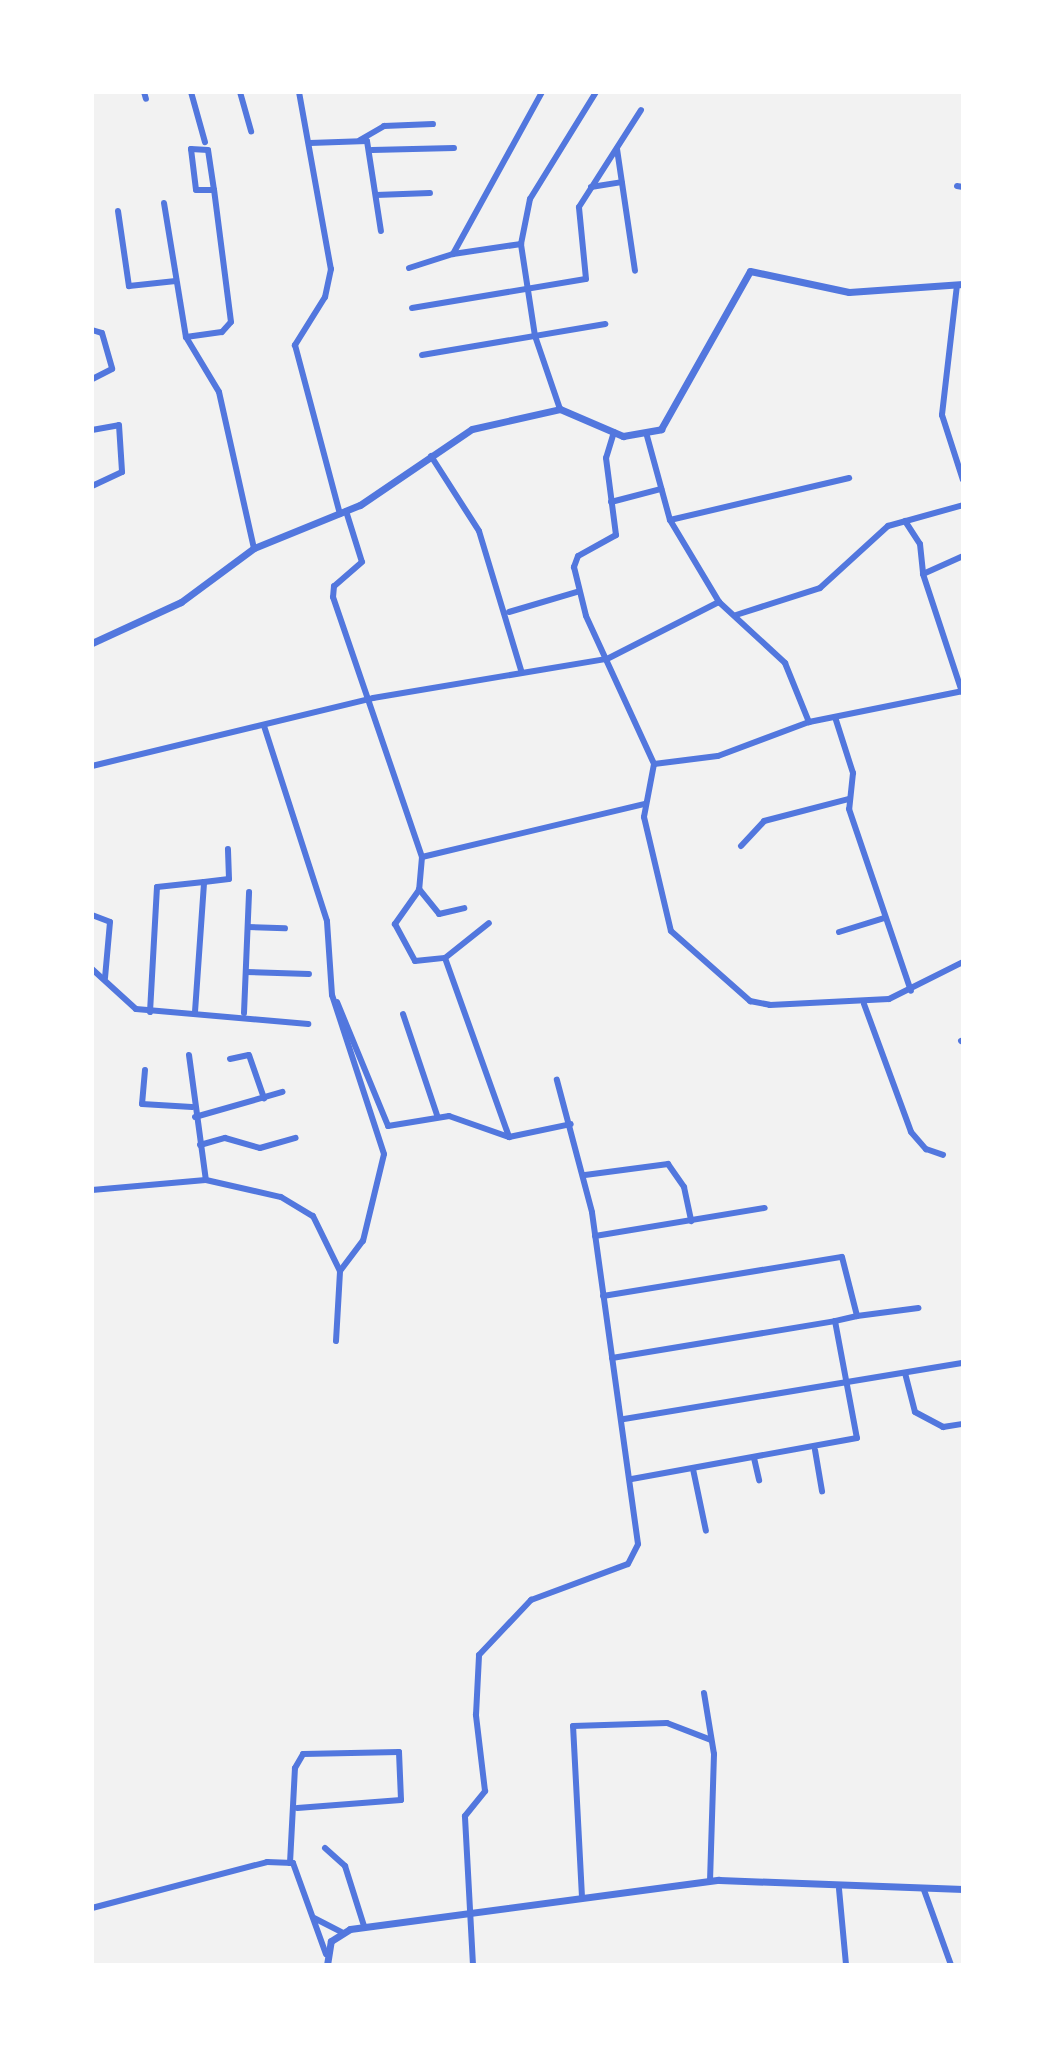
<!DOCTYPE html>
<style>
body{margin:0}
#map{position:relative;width:1055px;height:2057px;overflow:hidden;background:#f2f2f2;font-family:"Golos Text",sans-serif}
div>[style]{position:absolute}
.minor>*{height:6px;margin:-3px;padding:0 3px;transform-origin:3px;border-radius:3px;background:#5277de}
.tertiary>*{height:7px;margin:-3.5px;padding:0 3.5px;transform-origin:3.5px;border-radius:3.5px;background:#5277de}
span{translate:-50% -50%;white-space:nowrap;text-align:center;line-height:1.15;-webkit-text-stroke:7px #fff;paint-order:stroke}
.frame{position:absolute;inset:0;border:94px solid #fff;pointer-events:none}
</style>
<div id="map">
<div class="minor">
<i style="left:144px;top:92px;width:7px;rotate:74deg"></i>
<i style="left:191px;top:92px;width:52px;rotate:74.4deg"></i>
<i style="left:240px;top:92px;width:41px;rotate:74.2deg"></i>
<i style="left:299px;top:92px;width:180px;rotate:79.8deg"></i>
<i style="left:331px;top:269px;width:29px;rotate:102deg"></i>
<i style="left:325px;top:297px;width:57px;rotate:122deg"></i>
<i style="left:295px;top:345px;width:175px;rotate:75.1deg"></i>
<i style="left:360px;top:140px;width:28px;rotate:-30deg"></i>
<i style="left:384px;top:126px;width:49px;rotate:-2.3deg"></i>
<i style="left:310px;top:143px;width:57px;rotate:-2deg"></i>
<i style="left:367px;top:141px;width:91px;rotate:81.2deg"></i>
<i style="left:617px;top:149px;width:123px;rotate:81.6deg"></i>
<i style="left:372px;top:150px;width:82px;rotate:-1.4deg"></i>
<i style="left:957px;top:186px;width:6px;rotate:9deg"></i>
<i style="left:591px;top:187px;width:31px;rotate:-9deg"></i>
<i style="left:376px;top:195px;width:54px;rotate:-2.1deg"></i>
<i style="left:164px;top:203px;width:136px;rotate:80.7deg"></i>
<i style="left:186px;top:337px;width:64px;rotate:59deg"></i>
<i style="left:219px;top:392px;width:160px;rotate:77.4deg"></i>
<i style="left:118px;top:211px;width:76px;rotate:81.7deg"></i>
<i style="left:129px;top:286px;width:47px;rotate:-6.1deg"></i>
<i style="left:453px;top:254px;width:69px;rotate:-8.4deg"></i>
<i style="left:409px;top:268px;width:46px;rotate:-17.7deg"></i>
<i style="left:453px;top:254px;width:185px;rotate:-61.2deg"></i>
<i style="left:957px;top:285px;width:131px;rotate:96.6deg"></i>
<i style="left:942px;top:415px;width:68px;rotate:72.1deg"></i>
<i style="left:412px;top:308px;width:176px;rotate:-9.5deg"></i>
<i style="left:586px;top:279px;width:72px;rotate:-95.6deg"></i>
<i style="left:579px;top:207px;width:115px;rotate:-57.4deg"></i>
<i style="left:92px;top:330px;width:10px;rotate:17deg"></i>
<i style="left:102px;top:333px;width:37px;rotate:74deg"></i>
<i style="left:112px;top:369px;width:22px;rotate:153deg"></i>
<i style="left:186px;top:337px;width:36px;rotate:-8deg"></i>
<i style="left:222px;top:332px;width:13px;rotate:-48deg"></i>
<i style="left:231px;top:322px;width:133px;rotate:-97.3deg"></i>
<i style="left:214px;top:190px;width:40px;rotate:-98.5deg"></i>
<i style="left:208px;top:150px;width:17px;rotate:-177deg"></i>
<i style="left:191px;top:149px;width:41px;rotate:83deg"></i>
<i style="left:196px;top:190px;width:18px"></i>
<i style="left:422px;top:355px;width:186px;rotate:-9.6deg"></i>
<i style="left:560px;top:409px;width:77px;rotate:-108.9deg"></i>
<i style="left:535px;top:336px;width:93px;rotate:-98.7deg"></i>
<i style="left:521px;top:244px;width:46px;rotate:-78.7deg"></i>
<i style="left:530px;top:199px;width:126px;rotate:-58.3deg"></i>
<i style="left:92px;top:430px;width:27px;rotate:-10deg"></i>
<i style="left:119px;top:425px;width:47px;rotate:86.3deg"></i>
<i style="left:122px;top:472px;width:33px;rotate:155deg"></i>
<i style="left:614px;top:432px;width:27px;rotate:107deg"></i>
<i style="left:606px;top:458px;width:78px;rotate:82.6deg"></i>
<i style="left:616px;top:535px;width:43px;rotate:151.1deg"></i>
<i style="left:578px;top:556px;width:12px;rotate:110deg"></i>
<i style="left:574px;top:567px;width:50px;rotate:76.2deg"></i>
<i style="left:586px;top:616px;width:163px;rotate:65.3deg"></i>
<i style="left:654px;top:764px;width:54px;rotate:100.7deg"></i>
<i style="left:644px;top:817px;width:117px;rotate:76.7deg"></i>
<i style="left:671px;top:931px;width:106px;rotate:41.5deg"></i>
<i style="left:750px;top:1001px;width:20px;rotate:11deg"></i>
<i style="left:770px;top:1005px;width:119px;rotate:-2.9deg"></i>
<i style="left:889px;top:999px;width:83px;rotate:-26.6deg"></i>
<i style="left:647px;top:436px;width:87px;rotate:74.7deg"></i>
<i style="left:670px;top:520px;width:96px;rotate:59.1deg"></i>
<i style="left:719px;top:602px;width:90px;rotate:42.7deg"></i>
<i style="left:785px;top:663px;width:64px;rotate:67.9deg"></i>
<i style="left:431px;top:456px;width:89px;rotate:57.4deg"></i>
<i style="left:479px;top:531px;width:148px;rotate:73.2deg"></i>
<i style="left:611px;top:502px;width:52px;rotate:-14.6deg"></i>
<i style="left:346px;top:511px;width:53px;rotate:72.6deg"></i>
<i style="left:362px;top:562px;width:37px;rotate:139deg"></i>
<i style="left:334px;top:586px;width:11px;rotate:95deg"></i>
<i style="left:333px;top:597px;width:275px;rotate:71.1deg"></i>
<i style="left:422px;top:857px;width:33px;rotate:95deg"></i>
<i style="left:419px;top:890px;width:42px;rotate:125.2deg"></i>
<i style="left:395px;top:924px;width:42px;rotate:61.6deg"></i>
<i style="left:415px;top:961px;width:30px;rotate:-6deg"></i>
<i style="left:445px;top:958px;width:190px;rotate:70.3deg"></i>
<i style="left:670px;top:520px;width:184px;rotate:-13.2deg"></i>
<i style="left:905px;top:521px;width:27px;rotate:57deg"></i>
<i style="left:920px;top:544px;width:30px;rotate:84deg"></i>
<i style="left:923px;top:574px;width:124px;rotate:71.7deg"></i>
<i style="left:923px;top:574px;width:44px;rotate:-24.2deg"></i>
<i style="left:509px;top:612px;width:71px;rotate:-16.4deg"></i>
<i style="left:736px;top:615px;width:88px;rotate:-17.8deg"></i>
<i style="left:820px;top:588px;width:92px;rotate:-42.4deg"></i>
<i style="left:888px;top:526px;width:78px;rotate:-15.6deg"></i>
<i style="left:835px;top:717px;width:59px;rotate:72.2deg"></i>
<i style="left:853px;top:773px;width:36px;rotate:96deg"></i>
<i style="left:849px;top:809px;width:192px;rotate:71.2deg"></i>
<i style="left:654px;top:764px;width:64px;rotate:-7.1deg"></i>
<i style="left:718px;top:756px;width:97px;rotate:-20.5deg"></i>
<i style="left:809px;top:722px;width:157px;rotate:-11.4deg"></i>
<i style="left:92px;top:766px;width:289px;rotate:-13.6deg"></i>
<i style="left:373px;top:698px;width:237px;rotate:-9.5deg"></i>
<i style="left:607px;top:659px;width:126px;rotate:-27deg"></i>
<i style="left:741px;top:846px;width:34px;rotate:-47deg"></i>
<i style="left:764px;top:821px;width:88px;rotate:-14.5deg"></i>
<i style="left:422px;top:857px;width:228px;rotate:-13.4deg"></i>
<i style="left:419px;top:889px;width:32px;rotate:51deg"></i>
<i style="left:439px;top:914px;width:26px;rotate:-13deg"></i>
<i style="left:92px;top:915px;width:19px;rotate:21deg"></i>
<i style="left:110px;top:922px;width:56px;rotate:95.1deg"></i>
<i style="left:248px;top:927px;width:37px;rotate:2deg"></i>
<i style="left:839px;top:932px;width:47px;rotate:-17.3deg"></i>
<i style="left:445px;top:958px;width:56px;rotate:-38.5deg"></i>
<i style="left:92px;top:969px;width:59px;rotate:42.3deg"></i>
<i style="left:136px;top:1009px;width:173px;rotate:5deg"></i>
<i style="left:246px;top:972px;width:63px;rotate:1.8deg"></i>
<i style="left:337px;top:1002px;width:134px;rotate:67.6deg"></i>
<i style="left:388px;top:1126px;width:62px;rotate:-9.3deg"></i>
<i style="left:449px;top:1116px;width:64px;rotate:19.3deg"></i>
<i style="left:509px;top:1137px;width:63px;rotate:-11.8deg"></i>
<i style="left:864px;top:1004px;width:136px;rotate:69.8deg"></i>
<i style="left:911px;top:1132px;width:23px;rotate:49deg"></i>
<i style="left:926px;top:1149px;width:18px;rotate:19deg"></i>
<i style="left:150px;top:1012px;width:125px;rotate:-86.8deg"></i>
<i style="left:157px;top:887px;width:47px;rotate:-6.1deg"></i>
<i style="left:195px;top:1012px;width:130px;rotate:-86deg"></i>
<i style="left:204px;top:882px;width:25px;rotate:-7deg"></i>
<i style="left:229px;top:879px;width:30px;rotate:-92deg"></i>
<i style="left:244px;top:1013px;width:121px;rotate:-87.6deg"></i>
<i style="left:403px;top:1014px;width:107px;rotate:71.4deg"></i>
<i style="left:961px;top:1041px;width:2px;rotate:-27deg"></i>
<i style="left:189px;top:1055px;width:126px;rotate:82.3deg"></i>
<i style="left:230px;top:1059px;width:19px;rotate:-12deg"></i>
<i style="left:249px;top:1055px;width:46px;rotate:70.8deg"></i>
<i style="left:145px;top:1070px;width:34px;rotate:95deg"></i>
<i style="left:142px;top:1104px;width:50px;rotate:3.4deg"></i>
<i style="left:195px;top:1117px;width:91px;rotate:-16deg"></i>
<i style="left:200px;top:1145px;width:26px;rotate:-16deg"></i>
<i style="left:225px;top:1138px;width:36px;rotate:16deg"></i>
<i style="left:260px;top:1148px;width:37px;rotate:-16deg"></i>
<i style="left:585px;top:1175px;width:84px;rotate:-7.5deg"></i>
<i style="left:668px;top:1164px;width:28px;rotate:55deg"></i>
<i style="left:684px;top:1187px;width:35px;rotate:78deg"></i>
<i style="left:92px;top:1190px;width:114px;rotate:-5deg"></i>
<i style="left:206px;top:1180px;width:77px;rotate:12.8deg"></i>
<i style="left:281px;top:1197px;width:37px;rotate:31deg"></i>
<i style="left:313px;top:1216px;width:61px;rotate:63.9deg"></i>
<i style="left:340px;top:1271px;width:38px;rotate:-53deg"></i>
<i style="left:363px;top:1241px;width:89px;rotate:-76.4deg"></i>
<i style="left:384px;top:1154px;width:167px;rotate:-108.1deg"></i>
<i style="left:332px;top:995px;width:74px;rotate:-93.9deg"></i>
<i style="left:327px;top:921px;width:205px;rotate:-107.9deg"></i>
<i style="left:595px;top:1236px;width:172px;rotate:-9.4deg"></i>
<i style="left:603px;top:1296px;width:242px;rotate:-9.3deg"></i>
<i style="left:842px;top:1257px;width:61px;rotate:75.7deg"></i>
<i style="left:857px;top:1316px;width:23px;rotate:167deg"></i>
<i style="left:857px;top:1316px;width:62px;rotate:-7.5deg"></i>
<i style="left:336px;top:1341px;width:70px;rotate:-86.7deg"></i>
<i style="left:612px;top:1358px;width:226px;rotate:-9.4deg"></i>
<i style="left:835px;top:1321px;width:119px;rotate:79.4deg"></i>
<i style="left:857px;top:1438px;width:229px;rotate:169.7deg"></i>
<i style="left:905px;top:1373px;width:40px;rotate:75.6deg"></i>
<i style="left:915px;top:1412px;width:32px;rotate:28deg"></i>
<i style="left:943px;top:1427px;width:20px;rotate:-9deg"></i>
<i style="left:624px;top:1419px;width:344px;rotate:-9.4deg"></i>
<i style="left:815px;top:1450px;width:42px;rotate:80.3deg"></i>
<i style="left:754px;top:1458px;width:23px;rotate:77deg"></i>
<i style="left:693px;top:1469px;width:63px;rotate:78.2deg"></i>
<i style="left:704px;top:1693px;width:62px;rotate:80.7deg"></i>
<i style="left:714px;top:1754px;width:127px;rotate:91.8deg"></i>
<i style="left:325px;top:1848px;width:27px;rotate:42deg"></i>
<i style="left:345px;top:1866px;width:63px;rotate:72.4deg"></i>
<i style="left:290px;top:1863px;width:95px;rotate:-87deg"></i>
<i style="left:295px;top:1768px;width:16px;rotate:-60deg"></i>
<i style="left:303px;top:1754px;width:96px;rotate:-1.2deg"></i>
<i style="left:399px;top:1752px;width:48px;rotate:87.6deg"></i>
<i style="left:401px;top:1800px;width:104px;rotate:175.6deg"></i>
<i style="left:839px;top:1889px;width:76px;rotate:84.7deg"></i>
<i style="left:924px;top:1890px;width:80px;rotate:70.2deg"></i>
<i style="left:582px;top:1897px;width:171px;rotate:-93deg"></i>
<i style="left:573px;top:1726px;width:94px;rotate:-1.8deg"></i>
<i style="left:667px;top:1723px;width:47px;rotate:21.1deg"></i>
<i style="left:92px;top:1908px;width:181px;rotate:-14.7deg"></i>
<i style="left:267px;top:1862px;width:26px;rotate:2deg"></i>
<i style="left:293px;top:1863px;width:97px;rotate:70.1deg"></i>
<i style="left:314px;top:1918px;width:31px;rotate:27deg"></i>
<i style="left:473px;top:1965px;width:149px;rotate:-93.1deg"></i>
<i style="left:465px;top:1816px;width:32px;rotate:-51deg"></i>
<i style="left:485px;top:1791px;width:77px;rotate:-96.8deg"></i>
<i style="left:476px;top:1715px;width:60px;rotate:-87.1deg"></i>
<i style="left:479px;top:1655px;width:76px;rotate:-46.6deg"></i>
<i style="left:531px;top:1600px;width:103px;rotate:-20.4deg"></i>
<i style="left:628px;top:1564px;width:22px;rotate:-63deg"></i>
<i style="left:638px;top:1544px;width:335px;rotate:-97.9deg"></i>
<i style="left:592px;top:1212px;width:137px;rotate:-104.9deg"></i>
</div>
<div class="tertiary">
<i style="left:92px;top:643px;width:98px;rotate:-24.7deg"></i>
<i style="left:181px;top:602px;width:91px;rotate:-36.5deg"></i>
<i style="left:254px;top:548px;width:114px;rotate:-22.1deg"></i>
<i style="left:360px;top:505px;width:135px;rotate:-34.2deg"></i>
<i style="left:472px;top:429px;width:90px;rotate:-12.8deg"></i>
<i style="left:560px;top:409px;width:69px;rotate:23.2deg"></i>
<i style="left:623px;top:436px;width:39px;rotate:-10deg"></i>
<i style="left:661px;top:429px;width:181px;rotate:-60.6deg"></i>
<i style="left:750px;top:271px;width:101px;rotate:12deg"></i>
<i style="left:849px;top:292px;width:114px;rotate:-4deg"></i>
<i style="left:327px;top:1965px;width:24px;rotate:-81deg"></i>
<i style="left:331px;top:1941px;width:22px;rotate:-32deg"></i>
<i style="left:350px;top:1929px;width:372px;rotate:-7.6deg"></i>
<i style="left:719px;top:1880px;width:244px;rotate:2.1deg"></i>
</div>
<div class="frame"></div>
</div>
